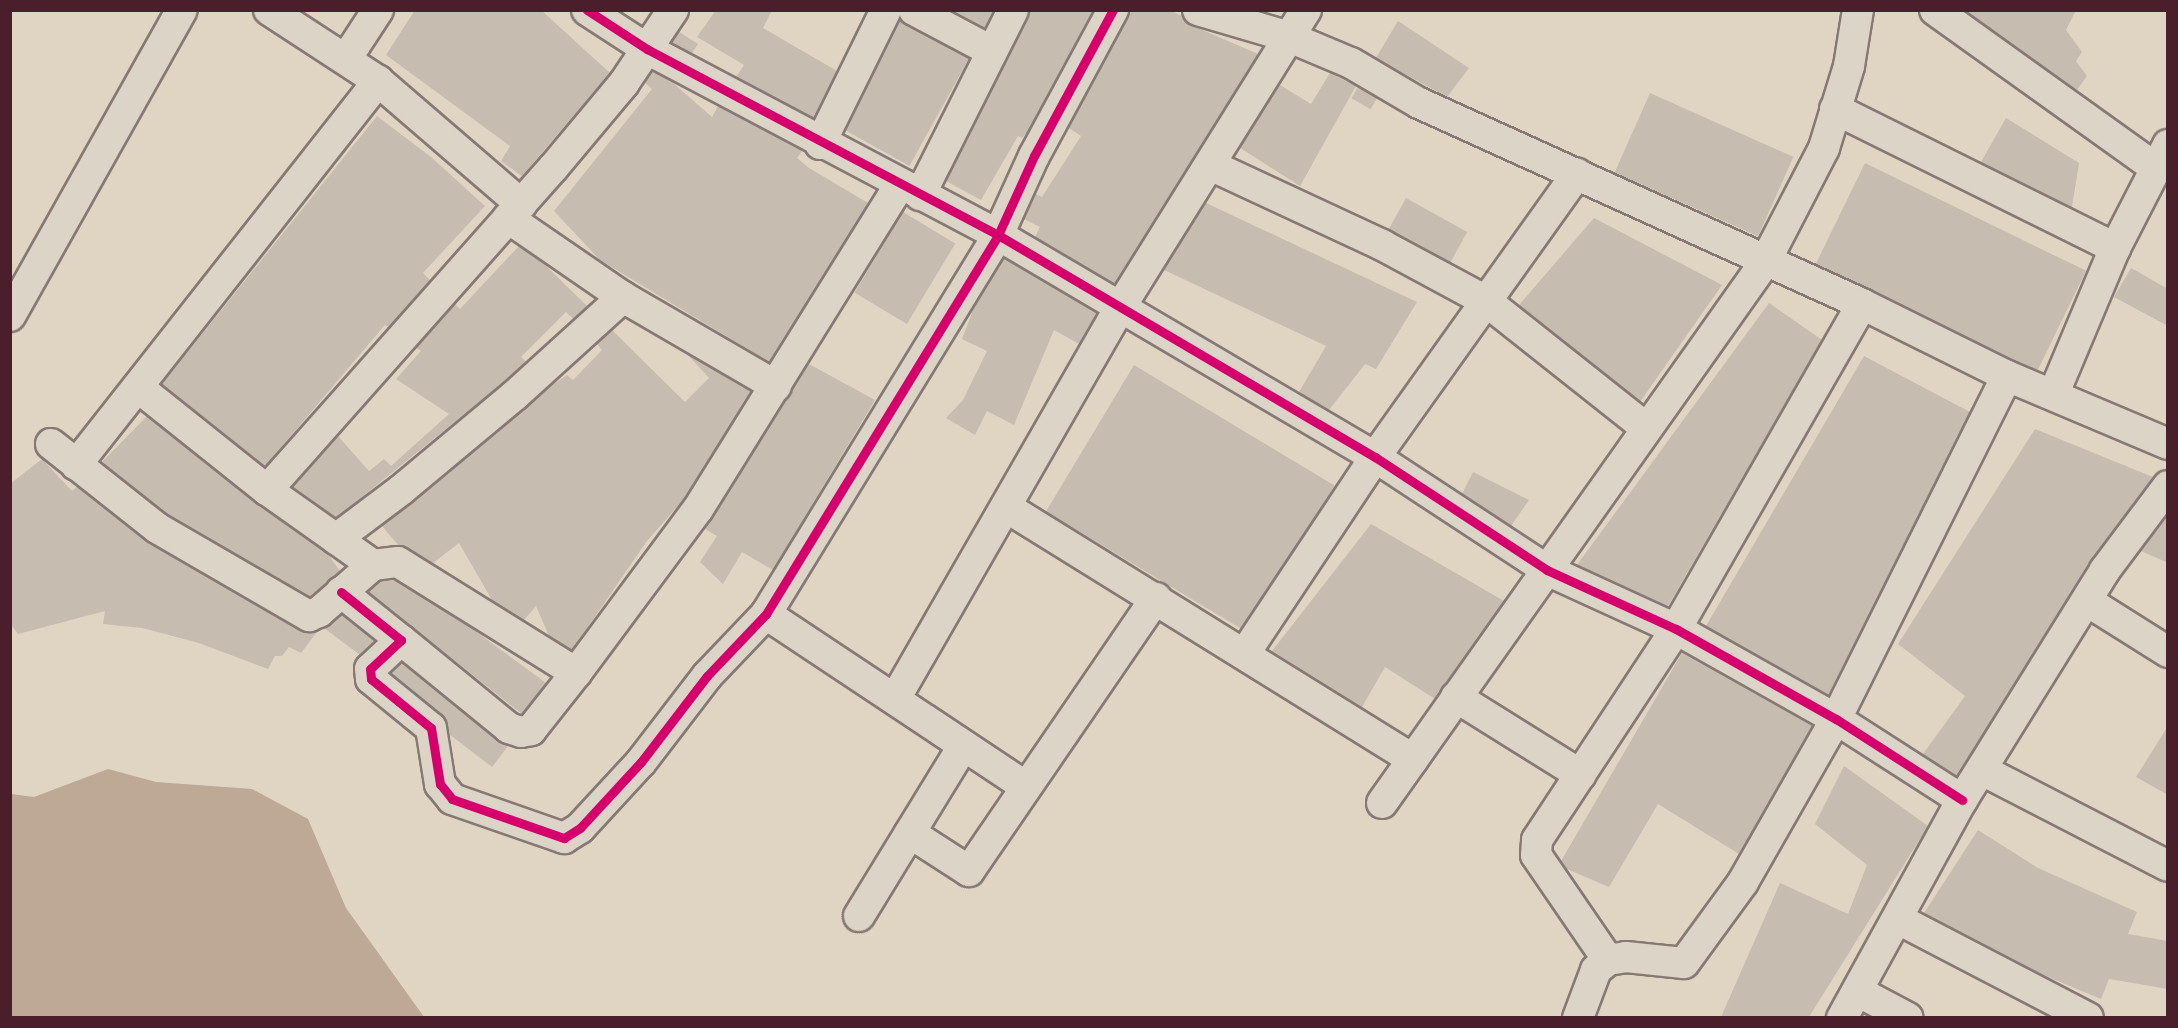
<!DOCTYPE html>
<style>
body{margin:0}
#map{position:relative;width:2178px;height:1028px;overflow:hidden;background:#e0d5c3;font-family:Itim,sans-serif}
div>[style]{position:absolute}
.water>*{inset:0;background:#bea896}
.building>*{inset:0;background:#c6bcb0;transform-origin:0 0}
.roads{filter:drop-shadow(2px 0 #867973) drop-shadow(-2px 0 #867973) drop-shadow(0 2px #867973) drop-shadow(0 -2px #867973)}
.street>*{height:30px;margin:-15px;padding:0 15px;transform-origin:15px;border-radius:15px;background:#dcd4c7}
.cycleway>*{height:9px;margin:-4.5px;padding:0 4.5px;transform-origin:4.5px;border-radius:4.5px;background:#d6006c}
span{translate:-50% -50%;white-space:nowrap;text-align:center;line-height:1.15;-webkit-text-stroke:6px #edd8b6;paint-order:stroke}
.frame{position:absolute;inset:0;border:12px solid #4a1f2b;pointer-events:none}
</style>
<div id="map">
<div class="water">
<i style="clip-path:polygon(108px 769px,156px 782px,252px 789px,308px 819px,346px 908px,424px 1017px,11px 1017px,11px 794px,34px 797px)"></i>
</div>
<div class="building">
<i style="clip-path:polygon(415px 10px,541px 10px,610px 73px,522px 176px,501px 161px,510px 146px,386px 55px)"></i>
<i style="clip-path:polygon(716px 10px,772px 10px,763px 28px,837px 71px,814px 118px,736px 77px,744px 65px,697px 37px)"></i>
<i style="clip-path:polygon(952px 10px,993px 10px,985px 28px)"></i>
<i style="clip-path:polygon(1030px 10px,1093px 10px,1028px 131px,1022px 138px,1018px 136px,981px 200px,946px 181px)"></i>
<i style="clip-path:polygon(1130px 10px,1169px 10px,1182px 16px,1193px 26px,1258px 54px,1115px 284px,1035px 237px,1040px 227px,1024px 219px,1036px 194px,1042px 197px,1081px 136px,1069px 128px)"></i>
<i style="clip-path:polygon(1965px 10px,2076px 10px,2066px 30px,2082px 52px,2076px 61px,2087px 76px,2077px 90px)"></i>
<i style="left:900px;top:20px;width:79px;height:123px;rotate:29deg"></i>
<i style="clip-path:polygon(1398px 21px,1469px 68px,1447px 97px,1376px 58px)"></i>
<i style="clip-path:polygon(679px 32px,698px 44px,692px 53px,672px 43px)"></i>
<i style="clip-path:polygon(653px 71px,673px 83px,712px 117px,718px 106px,802px 151px,797px 158px,809px 168px,868px 203px,769px 362px,600px 260px,554px 211px,652px 89px,645px 83px)"></i>
<i style="clip-path:polygon(1330px 73px,1356px 86px,1300px 186px,1240px 148px,1280px 85px,1311px 104px)"></i>
<i style="left:1358px;top:87px;width:22px;height:13px;rotate:30deg"></i>
<i style="left:1650px;top:93px;width:157px;height:87px;rotate:24deg"></i>
<i style="clip-path:polygon(377px 116px,431px 157px,485px 206px,423px 273px,430px 280px,388px 327px,385px 325px,265px 466px,162px 384px)"></i>
<i style="clip-path:polygon(2006px 118px,2079px 163px,2072px 207px,1981px 162px)"></i>
<i style="left:1865px;top:163px;width:246px;height:113px;rotate:26deg"></i>
<i style="left:1406px;top:198px;width:70px;height:36px;rotate:29deg"></i>
<i style="clip-path:polygon(1206px 203px,1417px 302px,1376px 369px,1365px 364px,1329px 410px,1299px 392px,1326px 346px,1164px 270px)"></i>
<i style="left:903px;top:212px;width:61px;height:94px;rotate:31deg"></i>
<i style="clip-path:polygon(1594px 218px,1722px 285px,1640px 402px,1519px 305px)"></i>
<i style="clip-path:polygon(519px 246px,543px 263px,587px 306px,573px 319px,566px 312px,521px 357px,526px 362px,504px 382px,336px 518px,293px 487px,338px 436px,369px 471px,384px 459px,391px 466px,449px 414px,396px 379px,421px 351px,416px 348px,455px 304px,460px 309px)"></i>
<i style="clip-path:polygon(1004px 258px,1097px 313px,1079px 344px,1054px 330px,1014px 425px,987px 411px,975px 435px,946px 418px,963px 400px,987px 351px,962px 339px,975px 305px)"></i>
<i style="clip-path:polygon(2131px 268px,2168px 289px,2168px 326px,2114px 297px)"></i>
<i style="clip-path:polygon(1769px 303px,1822px 340px,1668px 606px,1577px 565px)"></i>
<i style="clip-path:polygon(612px 330px,685px 402px,709px 378px,687px 354px,751px 391px,684px 499px,647px 541px,572px 650px,549px 636px,536px 606px,524px 620px,492px 600px,459px 543px,433px 563px,398px 545px,382px 526px,548px 388px,567px 375px,573px 380px,602px 350px,597px 344px)"></i>
<i style="clip-path:polygon(1864px 356px,1970px 412px,1829px 695px,1706px 626px)"></i>
<i style="clip-path:polygon(809px 364px,875px 400px,773px 570px,742px 552px,723px 584px,700px 562px,717px 536px,705px 529px)"></i>
<i style="left:1134px;top:365px;width:234px;height:171px;rotate:31deg"></i>
<i style="clip-path:polygon(147px 416px,256px 503px,327px 553px,340px 571px,310px 597px,167px 514px,102px 462px)"></i>
<i style="clip-path:polygon(2035px 429px,2153px 477px,2090px 561px,1957px 776px,1923px 754px,1965px 696px,1898px 644px)"></i>
<i style="clip-path:polygon(42px 459px,72px 491px,77px 487px,148px 543px,300px 631px,317px 632px,301px 653px,289px 647px,282px 656px,275px 656px,268px 669px,199px 643px,142px 628px,103px 624px,105px 611px,18px 634px,10px 623px,10px 484px)"></i>
<i style="clip-path:polygon(1473px 472px,1529px 500px,1511px 526px,1462px 494px)"></i>
<i style="clip-path:polygon(2168px 515px,2168px 563px,2141px 551px)"></i>
<i style="clip-path:polygon(1371px 524px,1504px 601px,1435px 699px,1385px 667px,1362px 707px,1272px 651px)"></i>
<i style="clip-path:polygon(394px 580px,467px 625px,546px 683px,522px 714px,368px 592px,380px 581px)"></i>
<i style="clip-path:polygon(342px 615px,375px 641px,360px 655px,324px 628px)"></i>
<i style="clip-path:polygon(1682px 653px,1812px 726px,1739px 854px,1658px 804px,1609px 887px,1567px 869px,1561px 861px)"></i>
<i style="clip-path:polygon(402px 663px,508px 746px,492px 767px,449px 734px,442px 715px,391px 673px)"></i>
<i style="clip-path:polygon(2168px 726px,2168px 795px,2136px 777px)"></i>
<i style="clip-path:polygon(1844px 766px,1928px 826px,1809px 1017px,1721px 1017px,1780px 883px,1848px 914px,1867px 865px,1815px 824px)"></i>
<i style="clip-path:polygon(1978px 830px,2038px 868px,2137px 912px,2128px 934px,2168px 941px,2168px 989px,2109px 979px,2101px 999px,2041px 974px,1924px 913px)"></i>
</div>
<div class="roads">
<div class="street">
<i style="left:269px;top:10px;width:130px;rotate:33.1deg"></i>
<i style="left:378px;top:81px;width:189px;rotate:40.7deg"></i>
<i style="left:587px;top:10px;width:72px;rotate:33deg"></i>
<i style="left:647px;top:49px;width:397px;rotate:27.9deg"></i>
<i style="left:998px;top:235px;width:438px;rotate:30.5deg"></i>
<i style="left:1375px;top:457px;width:206px;rotate:33.3deg"></i>
<i style="left:1547px;top:570px;width:142px;rotate:24.6deg"></i>
<i style="left:1676px;top:629px;width:184px;rotate:29.4deg"></i>
<i style="left:1836px;top:719px;width:150px;rotate:32.7deg"></i>
<i style="left:914px;top:10px;width:87px;rotate:28deg"></i>
<i style="left:1198px;top:10px;width:95px;rotate:16.5deg"></i>
<i style="left:1289px;top:37px;width:67px;rotate:22.8deg"></i>
<i style="left:1351px;top:63px;width:79px;rotate:30.5deg"></i>
<i style="left:1419px;top:103px;width:486px;rotate:24.4deg"></i>
<i style="left:1862px;top:304px;width:162px;rotate:26.4deg"></i>
<i style="left:2007px;top:376px;width:175px;rotate:22.9deg"></i>
<i style="left:1935px;top:10px;width:272px;rotate:35.6deg"></i>
<i style="left:346px;top:59px;width:59px;rotate:-56.9deg"></i>
<i style="left:1835px;top:109px;width:313px;rotate:26.4deg"></i>
<i style="left:820px;top:144px;width:149px;rotate:-63.8deg"></i>
<i style="left:1210px;top:165px;width:190px;rotate:24.9deg"></i>
<i style="left:1382px;top:245px;width:118px;rotate:28.3deg"></i>
<i style="left:1486px;top:301px;width:204px;rotate:38.4deg"></i>
<i style="left:920px;top:195px;width:207px;rotate:-63.3deg"></i>
<i style="left:508px;top:218px;width:140px;rotate:34.5deg"></i>
<i style="left:623px;top:297px;width:177px;rotate:30.2deg"></i>
<i style="left:10px;top:316px;width:351px;rotate:-60.7deg"></i>
<i style="left:139px;top:388px;width:164px;rotate:38.6deg"></i>
<i style="left:2054px;top:393px;width:157px;rotate:-67.2deg"></i>
<i style="left:2115px;top:248px;width:116px;rotate:-62.8deg"></i>
<i style="left:51px;top:444px;width:135px;rotate:38.4deg"></i>
<i style="left:157px;top:528px;width:176px;rotate:30.1deg"></i>
<i style="left:309px;top:616px;width:11px;rotate:-22deg"></i>
<i style="left:319px;top:612px;width:72px;rotate:-41deg"></i>
<i style="left:373px;top:565px;width:130px;rotate:-144.7deg"></i>
<i style="left:267px;top:490px;width:431px;rotate:-48.4deg"></i>
<i style="left:553px;top:168px;width:111px;rotate:-50.1deg"></i>
<i style="left:624px;top:83px;width:88px;rotate:-56.1deg"></i>
<i style="left:76px;top:465px;width:489px;rotate:-51.8deg"></i>
<i style="left:1006px;top:507px;width:479px;rotate:31.8deg"></i>
<i style="left:336px;top:539px;width:81px;rotate:-37deg"></i>
<i style="left:401px;top:490px;width:148px;rotate:-39.8deg"></i>
<i style="left:515px;top:395px;width:146px;rotate:-42.2deg"></i>
<i style="left:373px;top:565px;width:25px;rotate:-7deg"></i>
<i style="left:398px;top:562px;width:210px;rotate:31.9deg"></i>
<i style="left:576px;top:673px;width:73px;rotate:128.3deg"></i>
<i style="left:531px;top:730px;width:10px;rotate:169deg"></i>
<i style="left:521px;top:732px;width:13px;rotate:-162deg"></i>
<i style="left:509px;top:728px;width:139px;rotate:-140.8deg"></i>
<i style="left:341px;top:592px;width:77px;rotate:38.7deg"></i>
<i style="left:401px;top:640px;width:42px;rotate:136.9deg"></i>
<i style="left:370px;top:669px;width:10px;rotate:84deg"></i>
<i style="left:371px;top:679px;width:77px;rotate:39.2deg"></i>
<i style="left:431px;top:728px;width:57px;rotate:80.9deg"></i>
<i style="left:440px;top:784px;width:19px;rotate:51deg"></i>
<i style="left:452px;top:799px;width:119px;rotate:19.2deg"></i>
<i style="left:564px;top:838px;width:19px;rotate:-32deg"></i>
<i style="left:580px;top:828px;width:90px;rotate:-47.3deg"></i>
<i style="left:641px;top:762px;width:108px;rotate:-52.5deg"></i>
<i style="left:707px;top:676px;width:86px;rotate:-46.4deg"></i>
<i style="left:766px;top:614px;width:444px;rotate:-58.5deg"></i>
<i style="left:998px;top:235px;width:87px;rotate:-65.5deg"></i>
<i style="left:1034px;top:156px;width:166px;rotate:-61.6deg"></i>
<i style="left:2087px;top:601px;width:96px;rotate:32.2deg"></i>
<i style="left:766px;top:614px;width:312px;rotate:33.6deg"></i>
<i style="left:1245px;top:653px;width:235px;rotate:-56.4deg"></i>
<i style="left:1375px;top:457px;width:348px;rotate:-54.5deg"></i>
<i style="left:576px;top:673px;width:204px;rotate:-53.4deg"></i>
<i style="left:698px;top:509px;width:382px;rotate:-58.1deg"></i>
<i style="left:896px;top:697px;width:451px;rotate:-60.1deg"></i>
<i style="left:1121px;top:306px;width:349px;rotate:-58deg"></i>
<i style="left:1456px;top:697px;width:147px;rotate:32deg"></i>
<i style="left:1982px;top:770px;width:209px;rotate:27.3deg"></i>
<i style="left:1382px;top:803px;width:663px;rotate:-54.7deg"></i>
<i style="left:1765px;top:262px;width:128px;rotate:-62.6deg"></i>
<i style="left:1824px;top:148px;width:86px;rotate:-73deg"></i>
<i style="left:1849px;top:66px;width:57px;rotate:-80.9deg"></i>
<i style="left:910px;top:833px;width:70px;rotate:32.8deg"></i>
<i style="left:969px;top:871px;width:331px;rotate:-55.6deg"></i>
<i style="left:859px;top:916px;width:199px;rotate:-58.5deg"></i>
<i style="left:1898px;top:919px;width:214px;rotate:27.5deg"></i>
<i style="left:1608px;top:960px;width:127px;rotate:-124.4deg"></i>
<i style="left:1536px;top:855px;width:15px;rotate:-86deg"></i>
<i style="left:1537px;top:840px;width:253px;rotate:-56.6deg"></i>
<i style="left:1676px;top:629px;width:374px;rotate:-60.2deg"></i>
<i style="left:1859px;top:992px;width:55px;rotate:28deg"></i>
<i style="left:1578px;top:1018px;width:51px;rotate:-69.4deg"></i>
<i style="left:1596px;top:970px;width:16px;rotate:-40deg"></i>
<i style="left:1608px;top:960px;width:18px;rotate:-9deg"></i>
<i style="left:1626px;top:957px;width:58px;rotate:5.9deg"></i>
<i style="left:1684px;top:963px;width:100px;rotate:-53.9deg"></i>
<i style="left:1743px;top:882px;width:188px;rotate:-60.3deg"></i>
<i style="left:1836px;top:719px;width:383px;rotate:-63.5deg"></i>
<i style="left:1842px;top:1018px;width:249px;rotate:-61.2deg"></i>
<i style="left:1962px;top:800px;width:271px;rotate:-58.1deg"></i>
<i style="left:2105px;top:570px;width:105px;rotate:-53.1deg"></i>
</div>
</div>
<div class="cycleway">
<i style="left:587px;top:10px;width:72px;rotate:33deg"></i>
<i style="left:647px;top:49px;width:397px;rotate:27.9deg"></i>
<i style="left:998px;top:235px;width:438px;rotate:30.5deg"></i>
<i style="left:1375px;top:457px;width:206px;rotate:33.3deg"></i>
<i style="left:1547px;top:570px;width:142px;rotate:24.6deg"></i>
<i style="left:1676px;top:629px;width:184px;rotate:29.4deg"></i>
<i style="left:1836px;top:719px;width:150px;rotate:32.7deg"></i>
<i style="left:341px;top:592px;width:77px;rotate:38.7deg"></i>
<i style="left:401px;top:640px;width:42px;rotate:136.9deg"></i>
<i style="left:370px;top:669px;width:10px;rotate:84deg"></i>
<i style="left:371px;top:679px;width:77px;rotate:39.2deg"></i>
<i style="left:431px;top:728px;width:57px;rotate:80.9deg"></i>
<i style="left:440px;top:784px;width:19px;rotate:51deg"></i>
<i style="left:452px;top:799px;width:119px;rotate:19.2deg"></i>
<i style="left:564px;top:838px;width:19px;rotate:-32deg"></i>
<i style="left:580px;top:828px;width:90px;rotate:-47.3deg"></i>
<i style="left:641px;top:762px;width:108px;rotate:-52.5deg"></i>
<i style="left:707px;top:676px;width:86px;rotate:-46.4deg"></i>
<i style="left:766px;top:614px;width:444px;rotate:-58.5deg"></i>
<i style="left:998px;top:235px;width:87px;rotate:-65.5deg"></i>
<i style="left:1034px;top:156px;width:166px;rotate:-61.6deg"></i>
</div>
<div class="frame"></div>
</div>
